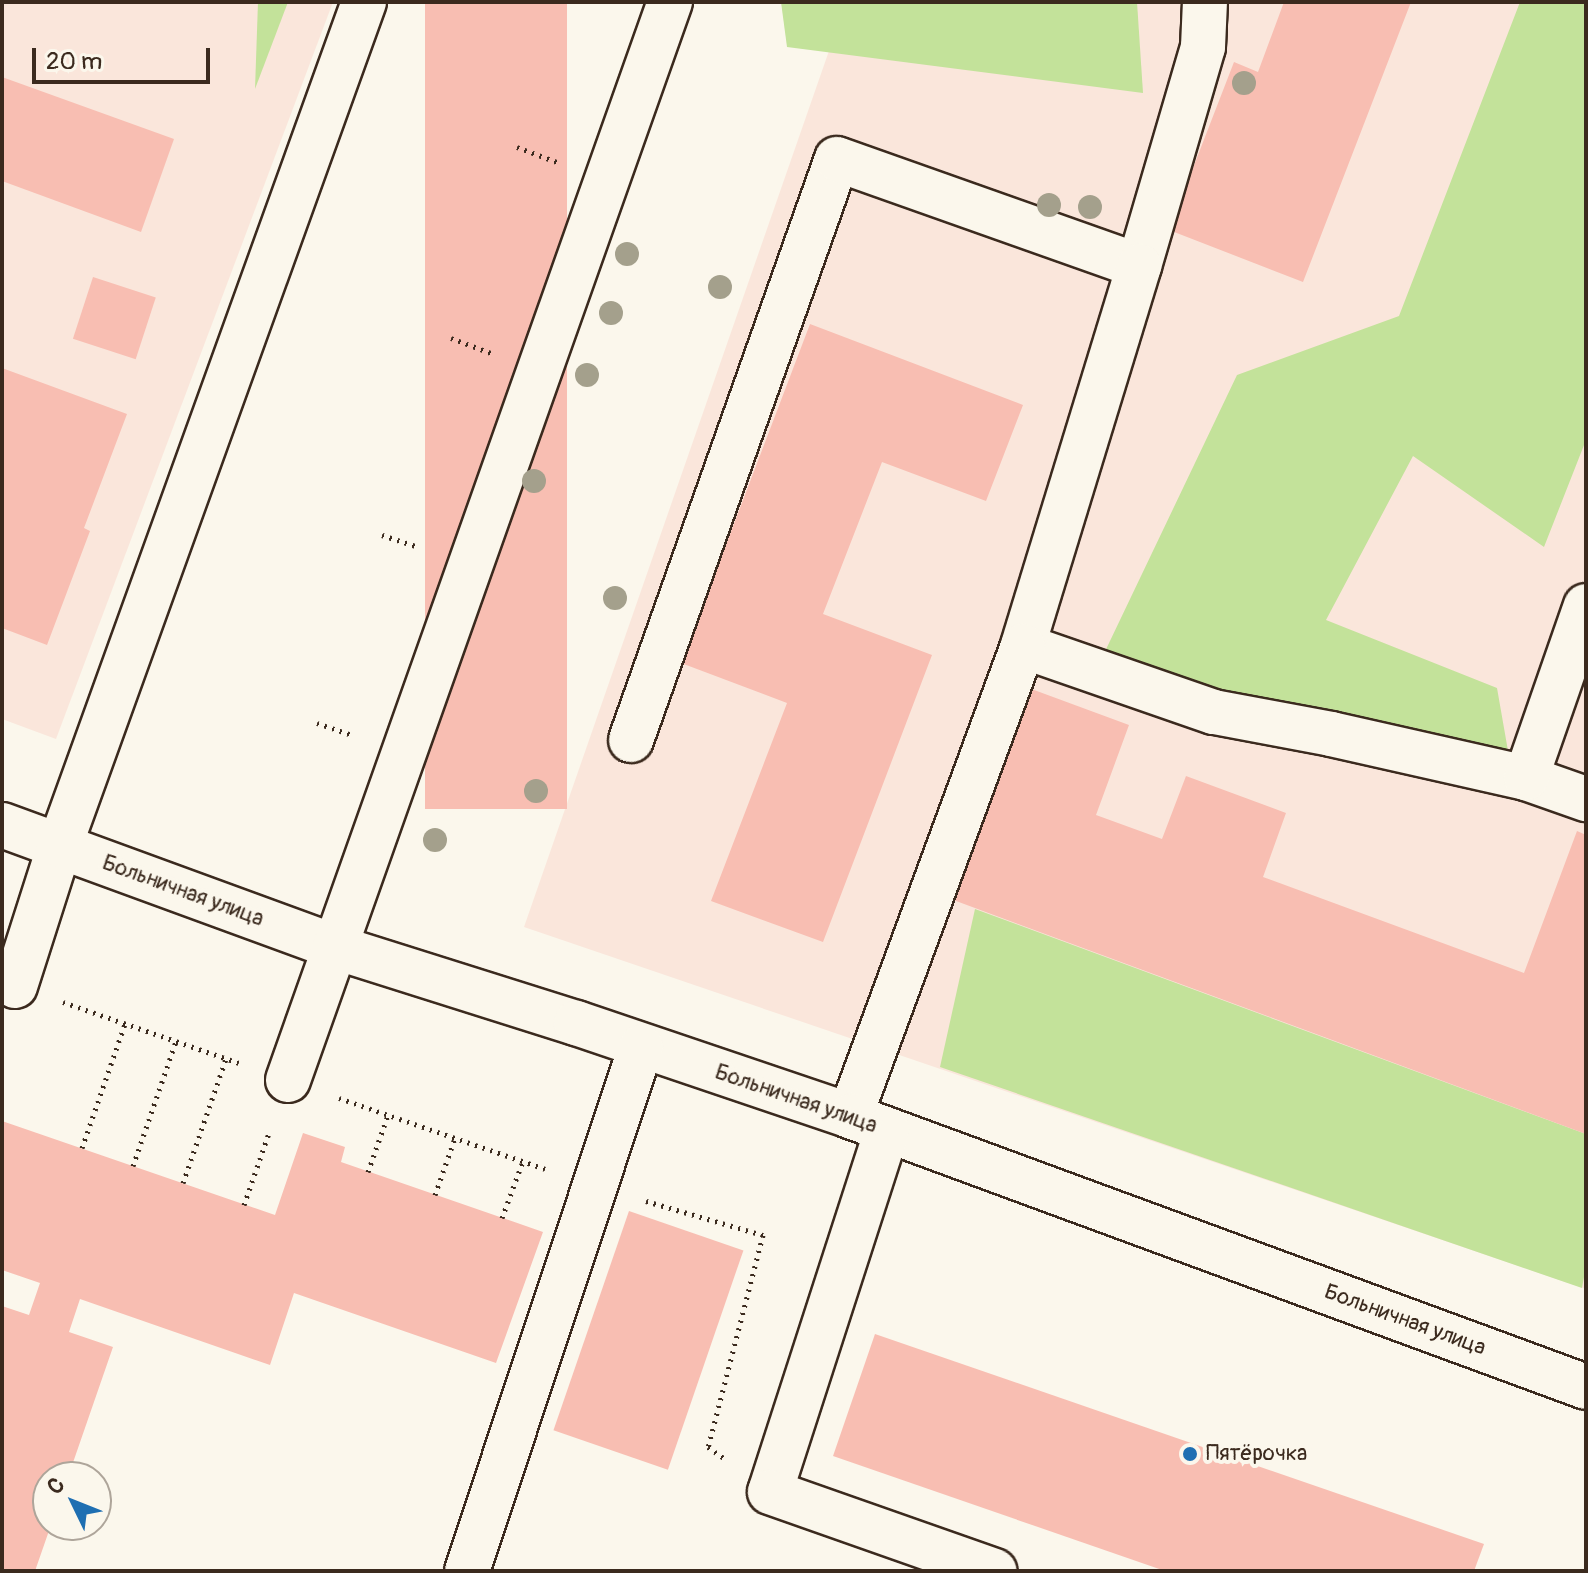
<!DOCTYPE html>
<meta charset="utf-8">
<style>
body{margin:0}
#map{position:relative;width:1588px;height:1573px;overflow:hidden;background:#fbf7ec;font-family:Pangolin,sans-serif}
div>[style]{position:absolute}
.built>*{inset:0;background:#fae6db}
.green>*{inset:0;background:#c3e29a}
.building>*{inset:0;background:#f8beb2;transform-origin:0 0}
.path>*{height:5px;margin-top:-2.5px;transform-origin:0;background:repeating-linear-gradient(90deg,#3b2a1e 0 2px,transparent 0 8px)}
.roads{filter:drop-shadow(2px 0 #3b2a1e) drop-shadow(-2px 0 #3b2a1e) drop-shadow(0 2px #3b2a1e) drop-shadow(0 -2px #3b2a1e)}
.minor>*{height:44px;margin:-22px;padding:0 22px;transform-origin:22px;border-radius:22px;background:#fbf7ec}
.trees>*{width:24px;height:24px;margin:-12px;border-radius:50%;background:#a4a08c}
.dots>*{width:22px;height:22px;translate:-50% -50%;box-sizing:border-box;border:4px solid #fbf7ec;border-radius:50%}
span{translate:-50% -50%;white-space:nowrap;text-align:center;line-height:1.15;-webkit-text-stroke:8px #fbf7ec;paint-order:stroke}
.street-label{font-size:22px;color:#3b2a1e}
.poi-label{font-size:22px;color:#3b2a1e}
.left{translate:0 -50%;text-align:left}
.frame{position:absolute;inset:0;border:4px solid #3b2a1e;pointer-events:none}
.north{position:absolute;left:32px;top:1461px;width:80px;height:80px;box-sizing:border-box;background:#fbf7ec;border:2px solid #aea59a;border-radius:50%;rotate:313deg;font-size:22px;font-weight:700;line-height:32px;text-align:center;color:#3b2a1e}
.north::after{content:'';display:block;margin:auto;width:28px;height:36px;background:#1f6fb2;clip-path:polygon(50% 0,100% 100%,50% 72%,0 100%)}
.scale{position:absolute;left:32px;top:48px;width:178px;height:36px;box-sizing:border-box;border:4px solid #3b2a1e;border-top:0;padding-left:10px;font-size:24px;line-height:28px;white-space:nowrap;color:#3b2a1e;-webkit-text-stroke:6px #fbf7ec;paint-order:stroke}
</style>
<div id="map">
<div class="built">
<i style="clip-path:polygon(2px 2px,333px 2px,56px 739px,2px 719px)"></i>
<i style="clip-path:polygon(846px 2px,1586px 2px,1586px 1289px,524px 927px)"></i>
</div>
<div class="green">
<i style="clip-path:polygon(258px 2px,288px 2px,255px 89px)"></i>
<i style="clip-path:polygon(781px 2px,1137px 2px,1143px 93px,787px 47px)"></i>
<i style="clip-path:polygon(1520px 2px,1586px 2px,1586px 440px,1544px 547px,1413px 456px,1326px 620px,1497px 688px,1511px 768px,1088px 687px,1237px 375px,1399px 316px)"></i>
<i style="clip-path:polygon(975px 909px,1586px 1134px,1586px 1266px,1582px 1288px,940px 1067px)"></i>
</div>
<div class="building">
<i style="left:425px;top:2px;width:142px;height:807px"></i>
<i style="clip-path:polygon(1284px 2px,1411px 2px,1303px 282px,1169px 230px,1234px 62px,1258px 72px)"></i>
<i style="clip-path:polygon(2px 77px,174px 139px,141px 232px,2px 181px)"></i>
<i style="left:93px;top:277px;width:66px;height:65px;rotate:18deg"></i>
<i style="clip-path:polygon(810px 324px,1023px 405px,986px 501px,882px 462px,823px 614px,932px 655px,823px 942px,711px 901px,787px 703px,681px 663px)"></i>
<i style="clip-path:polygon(2px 368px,127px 414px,84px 528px,90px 531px,47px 645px,2px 628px)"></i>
<i style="clip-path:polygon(1026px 687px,1129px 725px,1096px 815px,1162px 839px,1186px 776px,1286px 813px,1263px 877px,1524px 973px,1577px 831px,1586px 835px,1586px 1134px,948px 898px)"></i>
<i style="clip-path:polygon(2px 1121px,275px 1215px,303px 1133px,345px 1147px,341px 1162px,543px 1232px,496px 1363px,294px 1293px,270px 1365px,80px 1299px,69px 1332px,113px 1347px,68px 1477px,48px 1477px,48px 1525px,51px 1525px,35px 1571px,2px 1571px,2px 1306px,29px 1315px,40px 1283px,2px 1270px)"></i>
<i style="left:629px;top:1211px;width:121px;height:232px;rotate:19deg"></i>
<i style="clip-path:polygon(875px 1334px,1484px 1544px,1474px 1571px,1165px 1571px,833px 1456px)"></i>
</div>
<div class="path">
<i style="left:517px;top:147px;width:43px;rotate:20.6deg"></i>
<i style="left:451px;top:338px;width:43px;rotate:20.6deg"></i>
<i style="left:382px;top:535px;width:39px;rotate:18deg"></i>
<i style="left:317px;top:723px;width:39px;rotate:19deg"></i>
<i style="left:63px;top:1002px;width:186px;rotate:19.1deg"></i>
<i style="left:339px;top:1098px;width:218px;rotate:19deg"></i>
<i style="left:82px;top:1148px;width:131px;rotate:-70.9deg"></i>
<i style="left:133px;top:1166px;width:132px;rotate:-71deg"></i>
<i style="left:368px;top:1172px;width:60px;rotate:-70.7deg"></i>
<i style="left:183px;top:1183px;width:131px;rotate:-70.9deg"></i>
<i style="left:435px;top:1195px;width:60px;rotate:-70.7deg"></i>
<i style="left:646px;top:1201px;width:122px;rotate:16.2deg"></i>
<i style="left:763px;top:1235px;width:219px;rotate:104.5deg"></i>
<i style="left:708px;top:1447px;width:21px;rotate:35deg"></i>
<i style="left:244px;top:1205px;width:79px;rotate:-70.9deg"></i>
<i style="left:502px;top:1218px;width:61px;rotate:-69.8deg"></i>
</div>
<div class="roads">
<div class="minor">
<i style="left:1139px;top:266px;width:228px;rotate:-73.7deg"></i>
<i style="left:1203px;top:47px;width:45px;rotate:-87.5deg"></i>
<i style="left:1023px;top:646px;width:202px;rotate:19.1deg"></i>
<i style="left:1214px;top:712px;width:119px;rotate:10.6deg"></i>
<i style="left:1331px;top:734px;width:200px;rotate:12.7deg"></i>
<i style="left:1526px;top:778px;width:64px;rotate:19.3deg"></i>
<i style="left:631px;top:740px;width:616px;rotate:-70.48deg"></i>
<i style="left:837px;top:159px;width:320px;rotate:19.5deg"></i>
<i style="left:1139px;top:266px;width:397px;rotate:107deg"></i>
<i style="left:1023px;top:646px;width:501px;rotate:110.21deg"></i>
<i style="left:1526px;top:778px;width:182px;rotate:-70.8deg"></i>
<i style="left:2px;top:825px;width:355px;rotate:20.1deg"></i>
<i style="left:335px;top:947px;width:253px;rotate:17.5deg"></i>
<i style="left:576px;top:1023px;width:289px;rotate:18.7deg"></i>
<i style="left:850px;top:1116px;width:784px;rotate:20.21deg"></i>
<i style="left:15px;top:986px;width:148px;rotate:-72.3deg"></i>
<i style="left:60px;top:845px;width:896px;rotate:-70.17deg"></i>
<i style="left:288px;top:1080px;width:1144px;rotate:-70.49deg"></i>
<i style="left:887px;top:1130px;width:380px;rotate:107.9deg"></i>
<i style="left:770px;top:1492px;width:238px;rotate:19.4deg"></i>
<i style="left:467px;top:1571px;width:552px;rotate:-71.63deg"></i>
</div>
</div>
<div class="trees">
<i style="left:1244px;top:83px"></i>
<i style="left:1049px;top:205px"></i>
<i style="left:1090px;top:207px"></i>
<i style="left:627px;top:254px"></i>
<i style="left:720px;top:287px"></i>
<i style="left:611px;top:313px"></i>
<i style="left:587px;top:375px"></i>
<i style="left:534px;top:481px"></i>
<i style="left:615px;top:598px"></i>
<i style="left:536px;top:791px"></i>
<i style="left:435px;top:840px"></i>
</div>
<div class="dots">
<i style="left:1190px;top:1454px;background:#1f6fb2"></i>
</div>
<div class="street-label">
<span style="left:183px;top:891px;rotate:20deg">Больничная улица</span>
<span style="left:796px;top:1099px;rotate:19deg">Больничная улица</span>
<span style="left:1405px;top:1320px;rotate:20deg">Больничная улица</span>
</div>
<div class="poi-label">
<span class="left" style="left:1206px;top:1454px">Пятёрочка</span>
</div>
<div class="frame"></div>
<div class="north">С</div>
<div class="scale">20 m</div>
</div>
